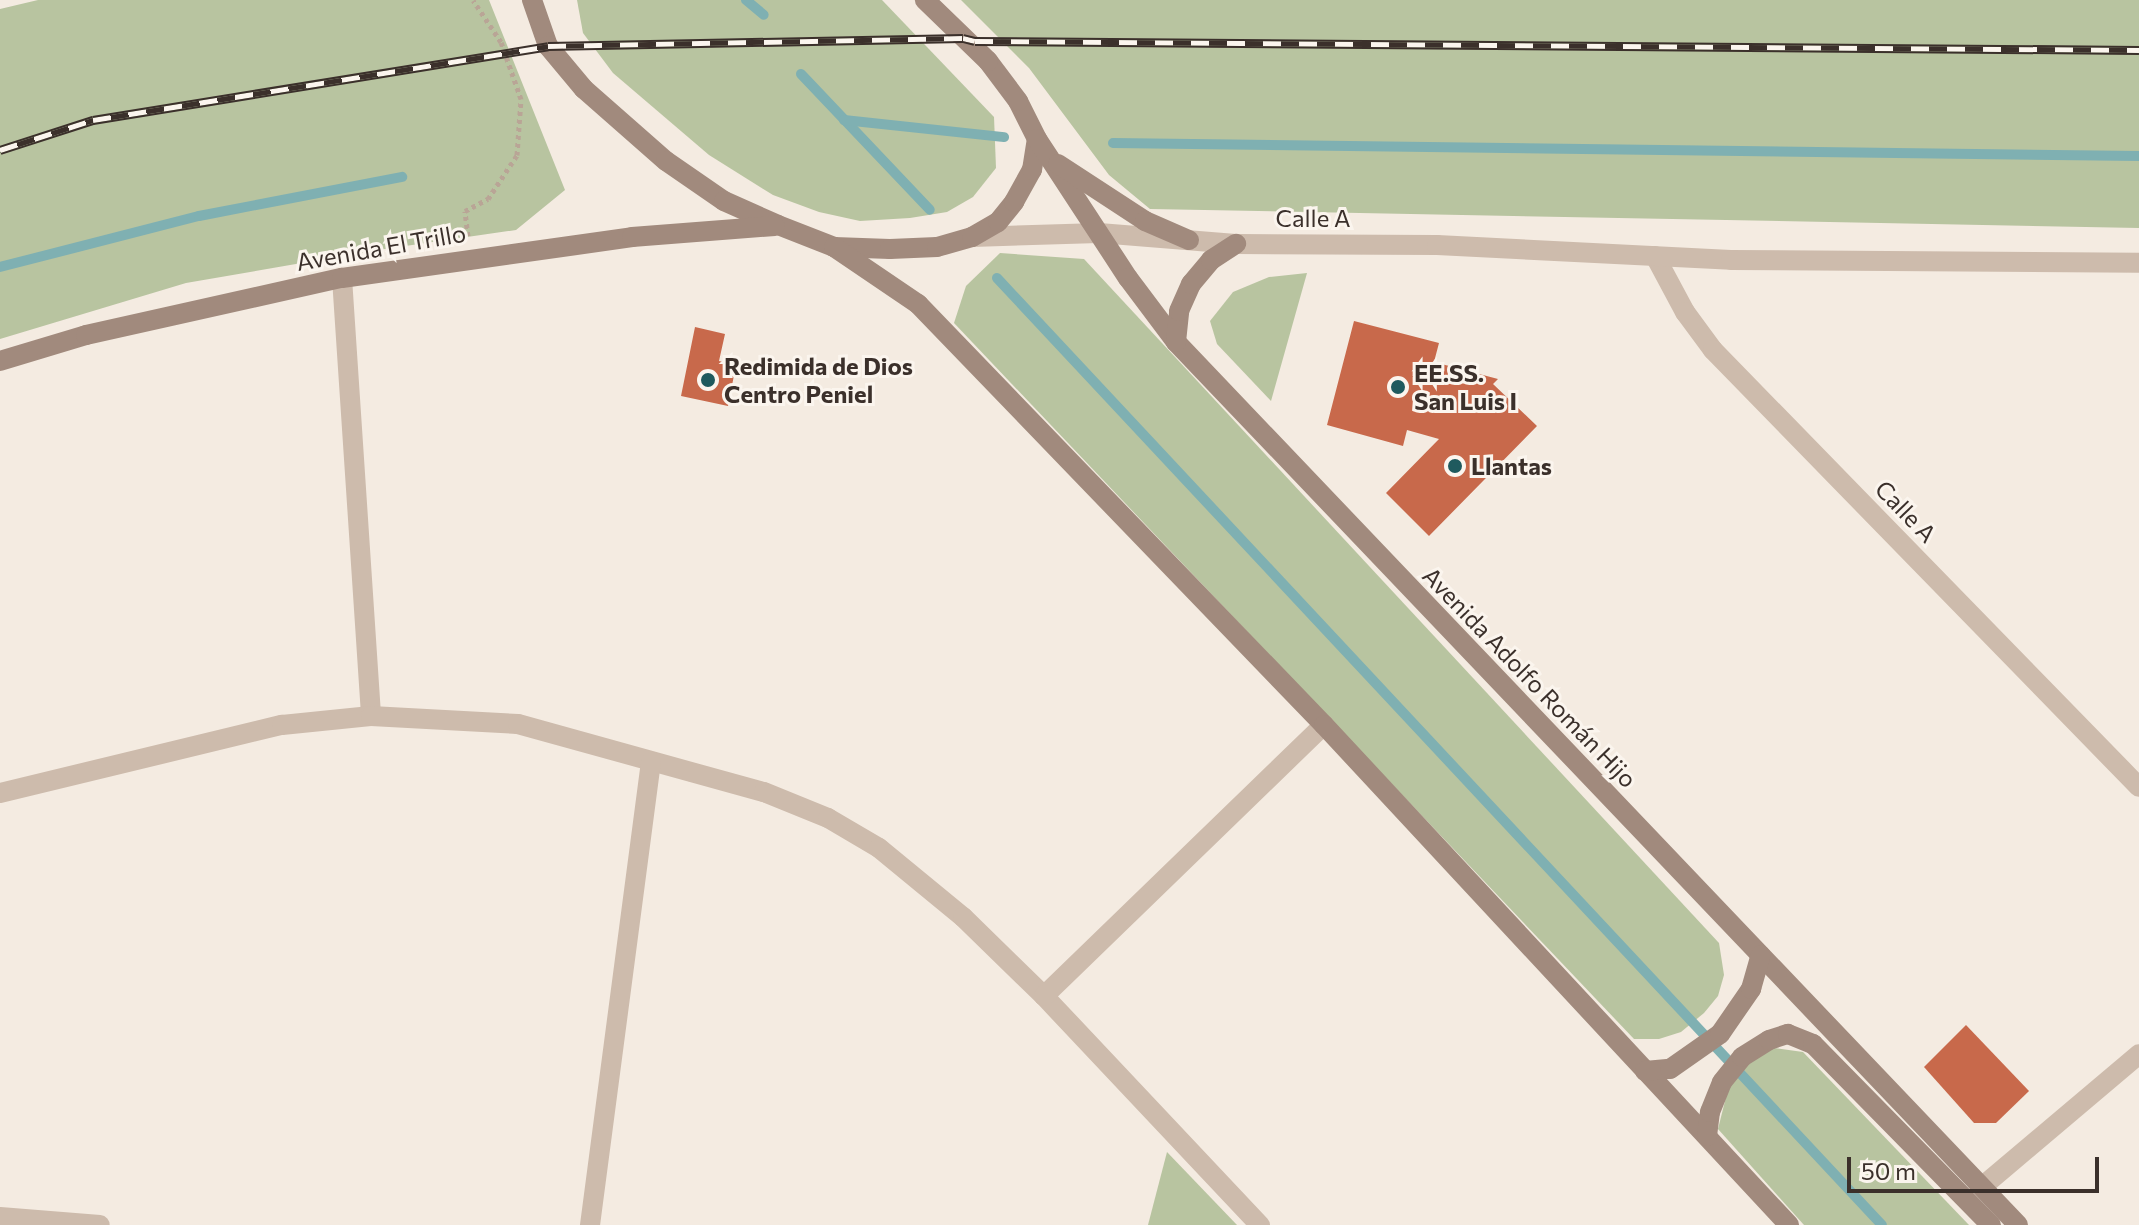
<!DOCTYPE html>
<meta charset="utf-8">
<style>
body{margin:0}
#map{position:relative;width:2139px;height:1225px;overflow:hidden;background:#f4ebe1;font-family:Commissioner,sans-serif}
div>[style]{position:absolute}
.green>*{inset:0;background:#b8c4a0}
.stream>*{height:10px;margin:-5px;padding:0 5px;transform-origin:5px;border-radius:5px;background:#7fb0b2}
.building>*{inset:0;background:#c8694b}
.path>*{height:5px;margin-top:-2.5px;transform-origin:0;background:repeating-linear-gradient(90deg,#b9a596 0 4px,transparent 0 8px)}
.minor>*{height:20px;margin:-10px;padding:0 10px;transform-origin:10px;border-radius:10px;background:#cdbbac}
.tertiary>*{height:20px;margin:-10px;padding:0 10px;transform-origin:10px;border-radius:10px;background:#cdbbac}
.secondary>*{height:20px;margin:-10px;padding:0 10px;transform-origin:10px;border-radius:10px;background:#a18a7d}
.rail>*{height:9px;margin-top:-4.5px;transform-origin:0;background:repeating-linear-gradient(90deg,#fbf5ee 0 18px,#3b302b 0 36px);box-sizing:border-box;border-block:2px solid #3b302b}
.dots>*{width:22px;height:22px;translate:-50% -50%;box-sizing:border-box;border:4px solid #fbf5ee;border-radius:50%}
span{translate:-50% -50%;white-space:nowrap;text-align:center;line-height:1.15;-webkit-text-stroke:6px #fbf5ee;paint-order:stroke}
.street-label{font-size:24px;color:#3b302b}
.poi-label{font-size:24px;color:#3b302b;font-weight:700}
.left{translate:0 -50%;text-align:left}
.scale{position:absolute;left:1847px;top:1157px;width:252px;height:36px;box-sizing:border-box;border:4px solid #3b302b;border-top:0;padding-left:10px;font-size:24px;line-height:28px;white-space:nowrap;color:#3b302b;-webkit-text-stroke:6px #fbf5ee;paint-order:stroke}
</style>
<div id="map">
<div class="green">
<i style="clip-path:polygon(38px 0,489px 0,565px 190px,516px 230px,371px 251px,186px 283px,0 339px,0 9px)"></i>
<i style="clip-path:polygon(577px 0,882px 0,994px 117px,996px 168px,973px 197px,947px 212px,910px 218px,860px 221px,819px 212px,773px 195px,709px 155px,613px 73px,583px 33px)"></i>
<i style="clip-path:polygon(961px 0,2139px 0,2139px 228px,1150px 209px,1109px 175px,1029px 68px)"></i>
<i style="clip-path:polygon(1000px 253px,1084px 259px,1719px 943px,1724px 975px,1718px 996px,1704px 1013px,1681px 1032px,1659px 1039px,1634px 1039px,954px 323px,966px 286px)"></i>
<i style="clip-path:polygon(1307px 273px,1271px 401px,1217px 344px,1210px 321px,1233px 292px,1269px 277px)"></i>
<i style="clip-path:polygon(1767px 1047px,1803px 1052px,1969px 1225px,1804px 1225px,1718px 1129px,1730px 1081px)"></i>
<i style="clip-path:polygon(1167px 1152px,1237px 1225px,1148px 1225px)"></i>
</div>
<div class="stream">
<i style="left:746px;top:0;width:23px;rotate:40deg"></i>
<i style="left:801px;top:74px;width:187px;rotate:46.5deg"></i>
<i style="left:844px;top:120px;width:161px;rotate:6.1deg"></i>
<i style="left:1113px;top:143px;width:1026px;rotate:0.73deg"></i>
<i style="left:0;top:267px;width:205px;rotate:-14.4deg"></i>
<i style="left:199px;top:216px;width:207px;rotate:-10.9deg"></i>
<i style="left:997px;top:278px;width:1296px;rotate:46.94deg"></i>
</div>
<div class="building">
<i style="clip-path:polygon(1354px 321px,1439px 343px,1434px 362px,1498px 379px,1493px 384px,1537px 426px,1429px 536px,1386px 493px,1439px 439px,1407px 430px,1403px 446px,1327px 425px)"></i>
<i style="clip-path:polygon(695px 327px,725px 334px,719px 361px,736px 365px,728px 406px,681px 396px)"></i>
<i style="clip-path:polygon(1966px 1025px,2029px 1091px,1996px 1123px,1974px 1123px,1924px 1067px)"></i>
</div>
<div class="path">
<i style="left:468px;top:236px;width:25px;rotate:-97deg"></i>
<i style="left:465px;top:211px;width:26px;rotate:-28deg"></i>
<i style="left:488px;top:199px;width:53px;rotate:-56.6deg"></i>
<i style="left:517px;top:155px;width:56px;rotate:-85.9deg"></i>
<i style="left:521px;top:99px;width:60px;rotate:-109.3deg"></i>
<i style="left:501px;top:42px;width:50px;rotate:-123.7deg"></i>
</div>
<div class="minor">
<i style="left:1655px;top:256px;width:64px;rotate:61.8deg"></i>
<i style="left:1685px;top:312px;width:47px;rotate:53.6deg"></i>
<i style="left:1713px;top:350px;width:610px;rotate:45.73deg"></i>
<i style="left:342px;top:278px;width:439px;rotate:86.2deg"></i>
<i style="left:0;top:793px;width:290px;rotate:-13.6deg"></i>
<i style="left:282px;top:725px;width:89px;rotate:-5.8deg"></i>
<i style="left:371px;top:716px;width:147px;rotate:3.1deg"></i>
<i style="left:518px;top:724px;width:255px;rotate:15.5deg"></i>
<i style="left:764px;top:792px;width:69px;rotate:22.1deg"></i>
<i style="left:828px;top:818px;width:59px;rotate:30.5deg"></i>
<i style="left:879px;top:848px;width:109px;rotate:39.4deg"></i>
<i style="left:963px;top:917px;width:113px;rotate:44.3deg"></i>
<i style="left:1044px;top:996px;width:315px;rotate:46.7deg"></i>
<i style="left:1044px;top:996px;width:390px;rotate:-44.1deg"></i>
<i style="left:1983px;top:1186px;width:204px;rotate:-40.2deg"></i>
<i style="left:0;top:1217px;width:100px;rotate:4.6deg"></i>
<i style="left:590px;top:1225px;width:467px;rotate:-82.5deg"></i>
</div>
<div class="tertiary">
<i style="left:972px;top:237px;width:127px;rotate:-1.8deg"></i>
<i style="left:1099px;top:233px;width:137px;rotate:4.6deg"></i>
<i style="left:1236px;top:244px;width:201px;rotate:0.3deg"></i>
<i style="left:1437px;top:245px;width:294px;rotate:2.9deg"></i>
<i style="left:1731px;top:260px;width:408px;rotate:0.4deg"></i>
</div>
<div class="secondary">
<i style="left:532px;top:0;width:49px;rotate:70.8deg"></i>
<i style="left:548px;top:46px;width:56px;rotate:50.1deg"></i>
<i style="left:584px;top:89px;width:109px;rotate:41.3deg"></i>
<i style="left:666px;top:161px;width:70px;rotate:34.6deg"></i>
<i style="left:724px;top:201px;width:59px;rotate:24deg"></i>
<i style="left:778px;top:225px;width:60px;rotate:21.4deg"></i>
<i style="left:834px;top:247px;width:56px;rotate:2deg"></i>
<i style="left:890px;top:249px;width:47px;rotate:-2.4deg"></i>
<i style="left:937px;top:247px;width:36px;rotate:-16deg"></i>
<i style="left:972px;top:237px;width:30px;rotate:-30deg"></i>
<i style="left:998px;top:222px;width:26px;rotate:-51deg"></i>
<i style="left:1014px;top:202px;width:37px;rotate:-61deg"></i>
<i style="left:1032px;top:170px;width:31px;rotate:-81deg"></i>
<i style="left:1037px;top:139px;width:42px;rotate:-116.6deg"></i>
<i style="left:1018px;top:101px;width:50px;rotate:-126.9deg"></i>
<i style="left:988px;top:61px;width:88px;rotate:-135.9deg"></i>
<i style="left:1037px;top:139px;width:166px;rotate:56.8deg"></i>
<i style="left:1128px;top:278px;width:80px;rotate:53.1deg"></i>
<i style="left:1176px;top:342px;width:1220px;rotate:46.36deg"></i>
<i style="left:1058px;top:164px;width:104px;rotate:33.2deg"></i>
<i style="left:1145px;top:221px;width:48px;rotate:23.4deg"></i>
<i style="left:834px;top:247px;width:102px;rotate:34.2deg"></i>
<i style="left:918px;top:304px;width:585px;rotate:46.04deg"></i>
<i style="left:1324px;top:725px;width:683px;rotate:47.08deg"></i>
<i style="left:1176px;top:342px;width:31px;rotate:-84deg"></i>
<i style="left:1179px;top:311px;width:30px;rotate:-66deg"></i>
<i style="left:1191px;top:284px;width:31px;rotate:-50deg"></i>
<i style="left:1211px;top:260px;width:30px;rotate:-33deg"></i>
<i style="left:0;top:361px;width:90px;rotate:-16.8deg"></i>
<i style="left:86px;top:335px;width:262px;rotate:-12.6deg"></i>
<i style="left:342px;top:278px;width:293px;rotate:-8deg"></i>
<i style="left:632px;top:237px;width:143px;rotate:-4.4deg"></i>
<i style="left:1645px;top:1071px;width:25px;rotate:-5deg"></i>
<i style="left:1670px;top:1069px;width:61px;rotate:-35deg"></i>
<i style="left:1720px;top:1034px;width:55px;rotate:-55.4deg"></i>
<i style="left:1751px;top:989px;width:35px;rotate:-74deg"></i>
<i style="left:1707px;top:1136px;width:24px;rotate:-83deg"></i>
<i style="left:1710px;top:1112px;width:32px;rotate:-68deg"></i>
<i style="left:1722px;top:1082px;width:32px;rotate:-51deg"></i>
<i style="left:1742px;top:1057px;width:32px;rotate:-32deg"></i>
<i style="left:1769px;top:1040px;width:20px;rotate:-18deg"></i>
<i style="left:1788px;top:1034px;width:27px;rotate:22deg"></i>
<i style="left:1813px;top:1044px;width:254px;rotate:45.5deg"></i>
</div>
<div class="rail">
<i style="left:0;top:150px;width:98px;rotate:-17.9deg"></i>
<i style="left:93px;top:120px;width:461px;rotate:-9.2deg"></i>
<i style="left:548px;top:46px;width:415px;rotate:-1.1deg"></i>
<i style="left:963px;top:38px;width:12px;rotate:14deg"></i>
<i style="left:975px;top:41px;width:1164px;rotate:0.44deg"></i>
</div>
<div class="dots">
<i style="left:708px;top:380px;background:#1f5a5e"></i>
<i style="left:1398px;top:387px;background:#1f5a5e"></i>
<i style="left:1455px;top:466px;background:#1f5a5e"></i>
</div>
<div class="street-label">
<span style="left:1313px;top:218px">Calle A</span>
<span style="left:381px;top:247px;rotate:-10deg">Avenida El Trillo</span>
<span style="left:1906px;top:511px;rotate:46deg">Calle A</span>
<span style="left:1530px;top:677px;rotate:46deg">Avenida Adolfo Román Hijo</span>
</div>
<div class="poi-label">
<span class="left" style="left:724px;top:380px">Redimida de Dios<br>Centro Peniel</span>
<span class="left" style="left:1414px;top:387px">EE.SS.<br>San Luis I</span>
<span class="left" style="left:1471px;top:466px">Llantas</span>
</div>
<div class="scale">50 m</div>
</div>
